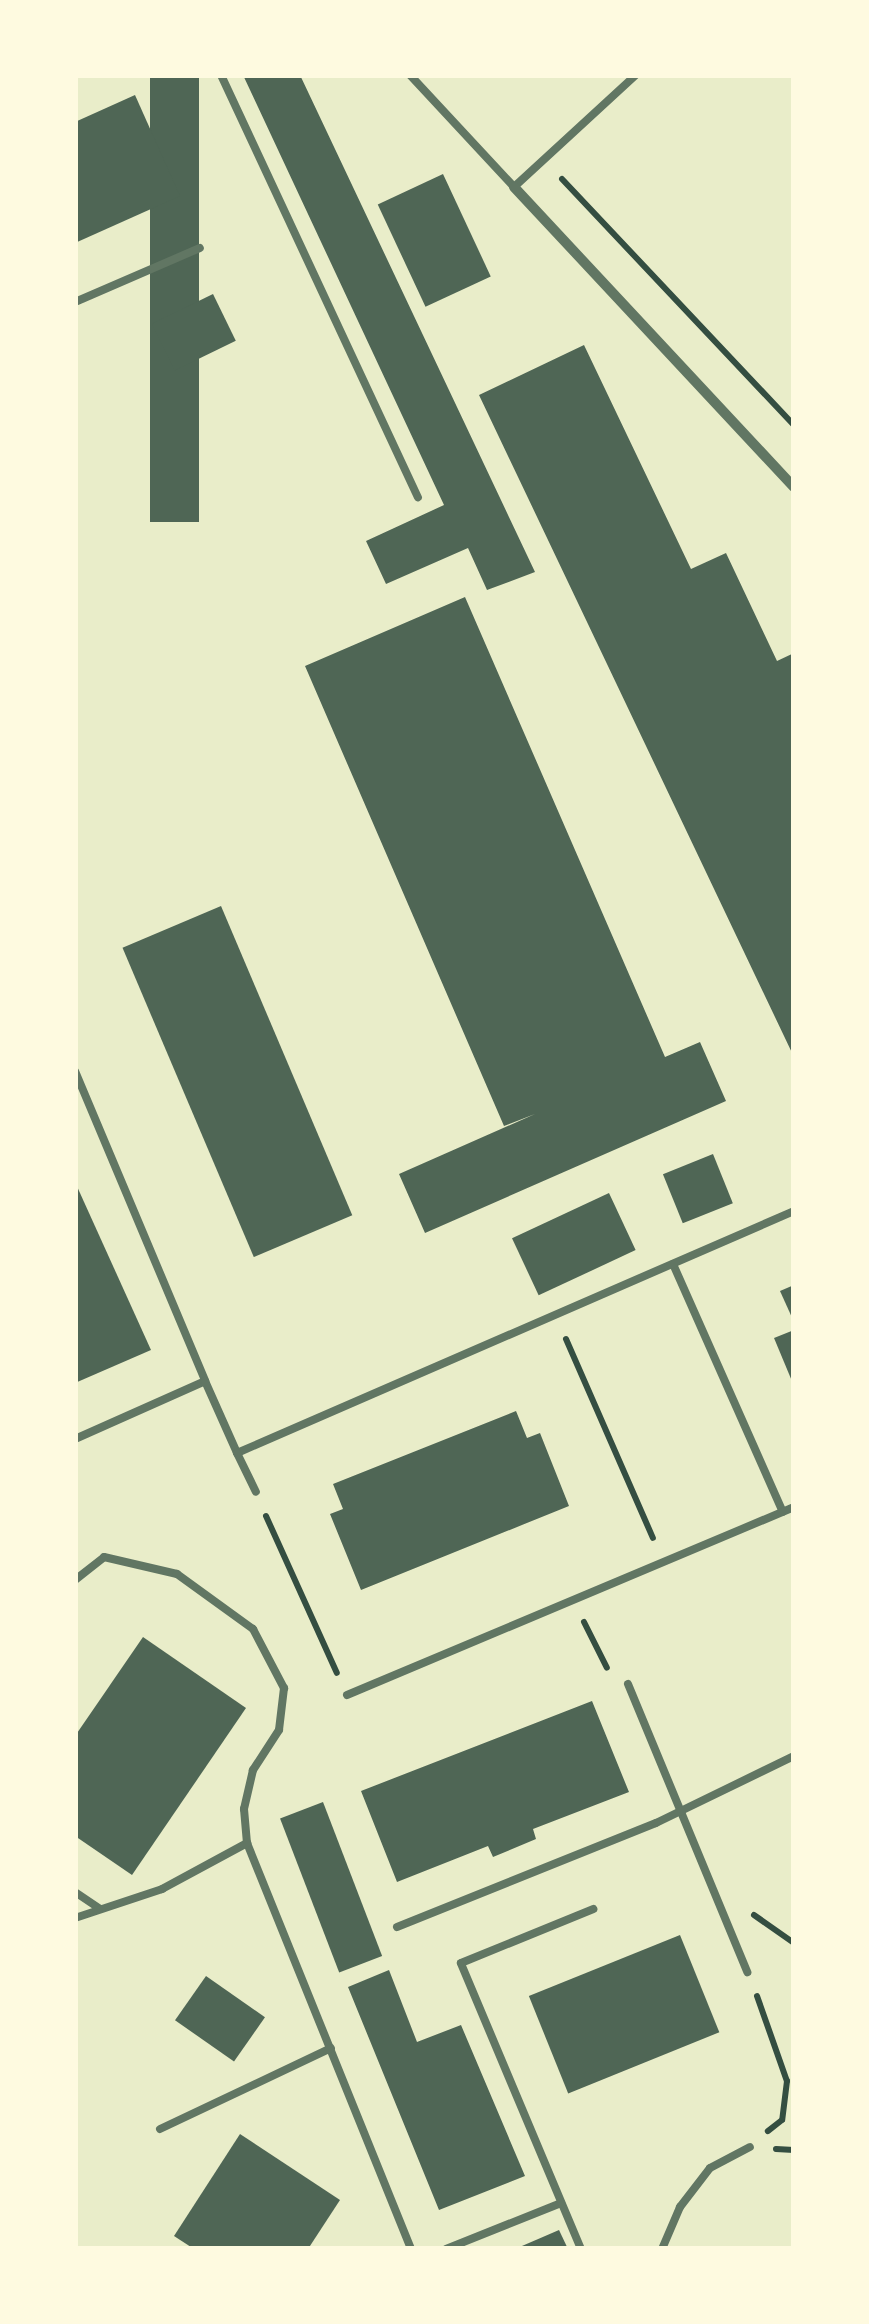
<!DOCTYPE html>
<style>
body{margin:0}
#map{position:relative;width:869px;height:2324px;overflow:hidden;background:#e9edc9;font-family:"Roboto Condensed",sans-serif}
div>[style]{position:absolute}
.building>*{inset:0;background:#4f6655;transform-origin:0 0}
.path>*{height:6px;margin:-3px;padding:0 3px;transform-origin:3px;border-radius:3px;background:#344e41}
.service>*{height:8px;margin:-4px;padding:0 4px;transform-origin:4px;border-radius:4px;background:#617663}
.minor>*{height:10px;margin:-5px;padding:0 5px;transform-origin:5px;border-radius:5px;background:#617663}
span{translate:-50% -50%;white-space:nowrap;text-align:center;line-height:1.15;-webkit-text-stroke:8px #fefae0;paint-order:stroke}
.frame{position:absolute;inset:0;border:78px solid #fefae0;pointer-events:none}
</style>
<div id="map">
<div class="building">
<i style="left:150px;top:75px;width:49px;height:447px"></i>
<i style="clip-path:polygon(243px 75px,300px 75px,535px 572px,487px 590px,468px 548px,386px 584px,366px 541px,444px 505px)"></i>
<i style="clip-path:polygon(135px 95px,180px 196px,75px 243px,75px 122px)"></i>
<i style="left:443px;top:174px;width:113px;height:72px;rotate:65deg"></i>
<i style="left:213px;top:294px;width:52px;height:68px;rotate:64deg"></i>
<i style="clip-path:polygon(584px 345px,691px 569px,726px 553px,777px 661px,794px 653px,794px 1057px,479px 395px)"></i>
<i style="clip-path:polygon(465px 597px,665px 1057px,700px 1042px,726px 1101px,425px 1233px,399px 1174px,535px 1114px,504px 1126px,305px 666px)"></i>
<i style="left:221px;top:906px;width:336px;height:107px;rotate:67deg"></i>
<i style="left:713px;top:1154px;width:53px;height:54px;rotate:68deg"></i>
<i style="clip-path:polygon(75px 1182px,151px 1350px,75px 1383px)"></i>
<i style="left:609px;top:1193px;width:63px;height:107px;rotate:65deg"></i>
<i style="clip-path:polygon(794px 1285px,794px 1322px,780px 1291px)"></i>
<i style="clip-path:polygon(794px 1330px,794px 1386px,774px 1338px)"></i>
<i style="clip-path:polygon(516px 1411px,527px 1438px,540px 1433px,569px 1506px,361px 1590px,330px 1514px,343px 1509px,333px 1484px)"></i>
<i style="clip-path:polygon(143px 1637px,246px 1708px,132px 1875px,75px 1836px,75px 1736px)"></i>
<i style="clip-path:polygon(592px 1701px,629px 1792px,533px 1829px,536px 1839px,493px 1857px,488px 1846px,397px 1882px,361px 1791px)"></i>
<i style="left:323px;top:1802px;width:165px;height:46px;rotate:69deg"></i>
<i style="left:680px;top:1935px;width:105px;height:163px;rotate:68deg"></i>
<i style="clip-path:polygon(389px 1970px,417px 2042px,461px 2025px,525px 2176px,439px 2210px,348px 1987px)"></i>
<i style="left:206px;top:1976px;width:72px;height:54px;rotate:35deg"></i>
<i style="clip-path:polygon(240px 2134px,340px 2200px,308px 2249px,194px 2249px,174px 2236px)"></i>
<i style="clip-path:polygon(559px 2230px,568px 2249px,515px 2249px)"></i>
</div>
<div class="path">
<i style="left:562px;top:179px;width:338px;rotate:46.7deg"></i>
<i style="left:566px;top:1339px;width:217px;rotate:66.4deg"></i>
<i style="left:266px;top:1516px;width:172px;rotate:65.7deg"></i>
<i style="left:584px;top:1622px;width:51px;rotate:63.4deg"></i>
<i style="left:754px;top:1915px;width:49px;rotate:35deg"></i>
<i style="left:757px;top:1996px;width:90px;rotate:70.6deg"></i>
<i style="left:787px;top:2081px;width:39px;rotate:97deg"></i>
<i style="left:782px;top:2120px;width:18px;rotate:142deg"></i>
<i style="left:776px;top:2149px;width:18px;rotate:3deg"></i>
</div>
<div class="service">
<i style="left:221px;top:75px;width:466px;rotate:65deg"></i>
<i style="left:410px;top:75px;width:153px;rotate:47.1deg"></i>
<i style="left:514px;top:187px;width:166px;rotate:-42.6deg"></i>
<i style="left:75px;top:302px;width:136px;rotate:-23.4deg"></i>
<i style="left:75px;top:1071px;width:336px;rotate:67.2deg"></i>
<i style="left:673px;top:1264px;width:271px;rotate:66.1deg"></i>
<i style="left:75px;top:1439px;width:142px;rotate:-24deg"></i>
<i style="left:205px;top:1381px;width:79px;rotate:66deg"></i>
<i style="left:237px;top:1453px;width:607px;rotate:-23.48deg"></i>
<i style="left:237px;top:1453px;width:43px;rotate:64deg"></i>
<i style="left:75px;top:1580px;width:37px;rotate:-38deg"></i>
<i style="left:104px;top:1557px;width:75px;rotate:13.1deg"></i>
<i style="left:177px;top:1574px;width:94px;rotate:35.9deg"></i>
<i style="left:253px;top:1629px;width:67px;rotate:62.3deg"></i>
<i style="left:284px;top:1688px;width:42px;rotate:96.8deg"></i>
<i style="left:279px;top:1730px;width:48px;rotate:123deg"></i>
<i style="left:253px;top:1770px;width:40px;rotate:103deg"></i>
<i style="left:244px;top:1809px;width:34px;rotate:85deg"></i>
<i style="left:247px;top:1843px;width:438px;rotate:68deg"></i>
<i style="left:628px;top:1684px;width:312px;rotate:67.5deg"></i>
<i style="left:347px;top:1695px;width:485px;rotate:-22.8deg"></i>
<i style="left:75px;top:1892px;width:30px;rotate:34deg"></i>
<i style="left:75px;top:1918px;width:92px;rotate:-18.4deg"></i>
<i style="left:162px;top:1889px;width:97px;rotate:-28.4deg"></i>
<i style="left:397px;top:1927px;width:279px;rotate:-21.9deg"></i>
<i style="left:656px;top:1823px;width:153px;rotate:-25.9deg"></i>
<i style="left:160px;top:2129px;width:189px;rotate:-25.3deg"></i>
<i style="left:446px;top:2249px;width:124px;rotate:-21.8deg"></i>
<i style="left:581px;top:2249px;width:310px;rotate:-112.8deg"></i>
<i style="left:461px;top:1963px;width:143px;rotate:-22.2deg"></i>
<i style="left:662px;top:2249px;width:46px;rotate:-66.8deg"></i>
<i style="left:680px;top:2207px;width:49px;rotate:-52.4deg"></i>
<i style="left:710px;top:2168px;width:45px;rotate:-27.7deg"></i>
</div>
<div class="minor">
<i style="left:514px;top:187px;width:410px;rotate:47deg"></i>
</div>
<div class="frame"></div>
</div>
